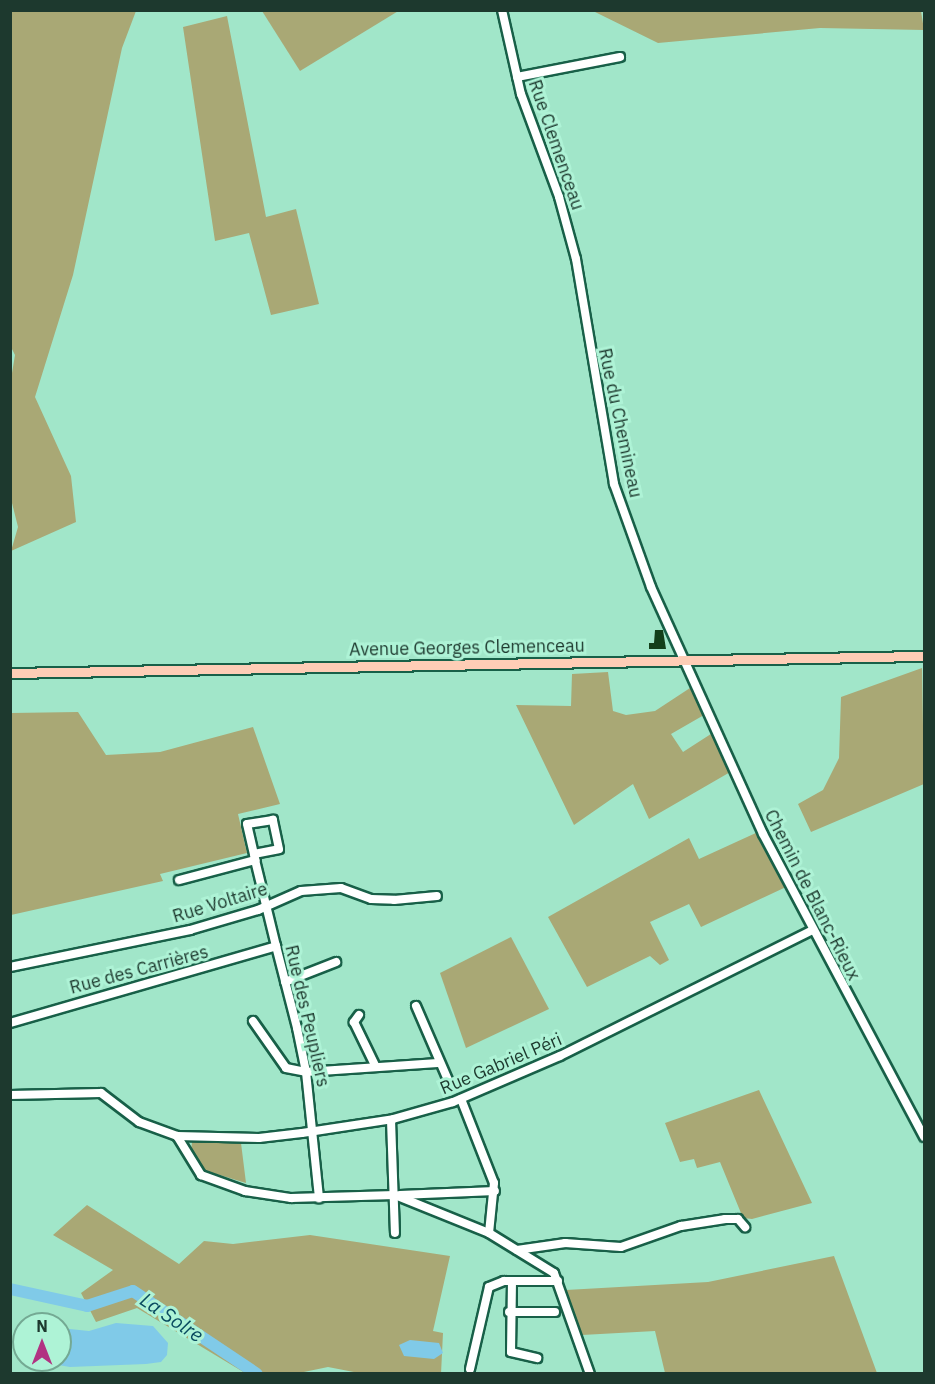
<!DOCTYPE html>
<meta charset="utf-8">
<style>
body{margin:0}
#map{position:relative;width:935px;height:1384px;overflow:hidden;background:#a1e6c9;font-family:"IBM Plex Sans",sans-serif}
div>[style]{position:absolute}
.green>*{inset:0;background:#a9a875}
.water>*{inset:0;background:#80cae8}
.river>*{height:12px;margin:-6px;padding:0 6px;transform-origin:6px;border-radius:6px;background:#80cae8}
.building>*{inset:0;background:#133f1a}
.roads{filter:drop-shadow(2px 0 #186048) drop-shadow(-2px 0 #186048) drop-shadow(0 2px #186048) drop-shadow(0 -2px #186048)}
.minor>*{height:8px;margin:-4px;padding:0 4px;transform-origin:4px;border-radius:4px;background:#fff}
.major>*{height:9px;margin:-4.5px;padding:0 4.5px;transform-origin:4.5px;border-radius:4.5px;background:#fecdb6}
span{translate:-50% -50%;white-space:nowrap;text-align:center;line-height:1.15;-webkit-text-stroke:6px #aef3d6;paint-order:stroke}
.street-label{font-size:18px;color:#1d392e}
.water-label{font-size:20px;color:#094a5f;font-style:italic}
.frame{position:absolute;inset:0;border:12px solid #1d392e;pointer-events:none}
.north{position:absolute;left:12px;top:1312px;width:60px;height:60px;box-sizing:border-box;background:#aef3d6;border:2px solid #74a993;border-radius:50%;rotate:0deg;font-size:16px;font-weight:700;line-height:24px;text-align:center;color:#1d392e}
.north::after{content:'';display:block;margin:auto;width:21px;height:27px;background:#b13382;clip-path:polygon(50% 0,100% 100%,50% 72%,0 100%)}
</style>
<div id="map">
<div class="green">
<i style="clip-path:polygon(400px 10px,300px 71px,262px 11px,262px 10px)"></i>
<i style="clip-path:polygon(136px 11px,122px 48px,73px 275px,35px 397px,71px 476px,76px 522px,11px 551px,18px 527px,10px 495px,10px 385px,15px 355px,10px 345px,11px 12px)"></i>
<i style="clip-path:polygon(593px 11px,921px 11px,924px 30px,820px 28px,658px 43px)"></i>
<i style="clip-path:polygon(227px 16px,266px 217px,296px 209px,319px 304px,271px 315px,249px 233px,215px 241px,183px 27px)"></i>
<i style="clip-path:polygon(922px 668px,924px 784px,811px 832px,798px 804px,823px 790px,839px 758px,841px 697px)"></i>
<i style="clip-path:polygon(608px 672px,613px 711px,626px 715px,655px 711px,690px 688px,704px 715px,671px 734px,683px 752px,714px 732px,732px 771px,649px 819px,633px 784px,574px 825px,516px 705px,571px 706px,572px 674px)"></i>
<i style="clip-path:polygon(78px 712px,106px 755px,160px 752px,253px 727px,280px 804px,238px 814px,247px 853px,160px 874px,163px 881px,11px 915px,11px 713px)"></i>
<i style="clip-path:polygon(758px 832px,786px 887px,701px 927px,689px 904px,650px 922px,669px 960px,660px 965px,650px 956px,587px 987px,548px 917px,689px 838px,699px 859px)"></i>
<i style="clip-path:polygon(511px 937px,549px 1009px,466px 1048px,440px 973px)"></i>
<i style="clip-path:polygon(759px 1090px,812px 1203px,752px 1219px,743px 1218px,720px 1162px,697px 1168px,694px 1159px,680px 1162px,665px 1123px)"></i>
<i style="clip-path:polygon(192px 1142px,241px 1143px,246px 1183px,203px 1170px,191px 1152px)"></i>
<i style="clip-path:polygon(87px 1205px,179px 1264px,204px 1241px,233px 1244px,310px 1235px,450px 1256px,433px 1331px,443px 1333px,441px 1374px,359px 1373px,328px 1367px,299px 1373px,245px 1373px,137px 1308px,96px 1322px,81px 1293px,113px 1270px,53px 1235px)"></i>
<i style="clip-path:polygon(834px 1256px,877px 1373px,665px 1373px,655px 1331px,582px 1335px,566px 1290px,708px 1282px)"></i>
</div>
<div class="water">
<i style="clip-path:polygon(116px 1323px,153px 1326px,168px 1343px,167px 1355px,161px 1362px,146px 1364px,70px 1367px,29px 1360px,60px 1360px,60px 1328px,89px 1331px)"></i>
<i style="clip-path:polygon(410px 1340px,439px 1343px,443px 1353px,434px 1359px,404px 1356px,399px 1345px)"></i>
</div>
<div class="river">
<i style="left:10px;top:1289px;width:79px;rotate:12.4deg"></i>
<i style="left:87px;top:1306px;width:48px;rotate:-18.1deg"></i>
<i style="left:133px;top:1291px;width:149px;rotate:33.8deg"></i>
</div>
<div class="building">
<i style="clip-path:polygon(655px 630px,663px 630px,666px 649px,649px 649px,649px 643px,654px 643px)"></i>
</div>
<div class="roads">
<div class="minor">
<i style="left:502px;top:10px;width:86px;rotate:77.3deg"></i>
<i style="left:521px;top:94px;width:110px;rotate:69.7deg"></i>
<i style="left:559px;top:197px;width:64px;rotate:74.7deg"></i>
<i style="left:576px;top:259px;width:228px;rotate:80.4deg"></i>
<i style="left:614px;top:484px;width:109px;rotate:70.2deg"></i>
<i style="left:651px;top:587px;width:271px;rotate:65.6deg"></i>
<i style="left:763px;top:834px;width:343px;rotate:62deg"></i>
<i style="left:517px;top:77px;width:105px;rotate:-11deg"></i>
<i style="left:254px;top:854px;width:25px;rotate:-11deg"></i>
<i style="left:279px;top:849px;width:30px;rotate:-102deg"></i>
<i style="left:273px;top:820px;width:26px;rotate:171deg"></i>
<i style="left:247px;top:824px;width:37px;rotate:77deg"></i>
<i style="left:255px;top:860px;width:89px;rotate:76.3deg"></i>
<i style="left:276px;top:946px;width:85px;rotate:75.6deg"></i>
<i style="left:297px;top:1028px;width:45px;rotate:78.4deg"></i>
<i style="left:306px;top:1072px;width:127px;rotate:84.1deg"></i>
<i style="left:179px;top:880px;width:79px;rotate:-14.7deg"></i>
<i style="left:10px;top:967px;width:184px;rotate:-11.6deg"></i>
<i style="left:190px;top:930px;width:71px;rotate:-16.4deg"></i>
<i style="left:258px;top:910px;width:47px;rotate:-23.8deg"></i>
<i style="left:301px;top:891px;width:40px;rotate:-4.3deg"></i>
<i style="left:341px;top:888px;width:32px;rotate:20deg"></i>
<i style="left:371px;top:899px;width:23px;rotate:2deg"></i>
<i style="left:394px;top:900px;width:43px;rotate:-5.3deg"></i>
<i style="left:285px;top:982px;width:55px;rotate:-21.4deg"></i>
<i style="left:416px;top:1006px;width:81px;rotate:66.6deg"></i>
<i style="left:359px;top:1015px;width:9px;rotate:126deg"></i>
<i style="left:354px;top:1022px;width:48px;rotate:64deg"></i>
<i style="left:253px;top:1021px;width:57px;rotate:54.9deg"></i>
<i style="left:286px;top:1068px;width:20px;rotate:11deg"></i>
<i style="left:306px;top:1072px;width:132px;rotate:-3.9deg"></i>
<i style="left:10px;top:1023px;width:277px;rotate:-16.1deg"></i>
<i style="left:10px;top:1095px;width:91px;rotate:-1.3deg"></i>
<i style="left:101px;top:1093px;width:48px;rotate:37.3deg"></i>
<i style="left:139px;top:1122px;width:40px;rotate:20.2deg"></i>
<i style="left:177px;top:1136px;width:46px;rotate:58.4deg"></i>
<i style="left:201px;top:1175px;width:47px;rotate:20deg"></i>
<i style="left:245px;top:1191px;width:47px;rotate:8.7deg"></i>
<i style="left:291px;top:1198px;width:104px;rotate:-1.7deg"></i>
<i style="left:395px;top:1195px;width:101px;rotate:22deg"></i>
<i style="left:489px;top:1233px;width:76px;rotate:31.6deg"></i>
<i style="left:554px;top:1273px;width:107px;rotate:70.4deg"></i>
<i style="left:461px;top:1099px;width:90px;rotate:68.6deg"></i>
<i style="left:494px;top:1183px;width:50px;rotate:95.7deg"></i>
<i style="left:391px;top:1120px;width:113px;rotate:88deg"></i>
<i style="left:177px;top:1136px;width:82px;rotate:1.4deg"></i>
<i style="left:259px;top:1138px;width:43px;rotate:-6.6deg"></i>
<i style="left:302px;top:1133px;width:92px;rotate:-8.7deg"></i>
<i style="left:393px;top:1119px;width:62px;rotate:-15.8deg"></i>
<i style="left:453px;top:1102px;width:116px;rotate:-23.3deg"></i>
<i style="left:560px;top:1056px;width:280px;rotate:-26.5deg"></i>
<i style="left:400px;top:1195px;width:95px;rotate:-2.4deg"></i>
<i style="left:517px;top:1250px;width:49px;rotate:-8.3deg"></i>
<i style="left:565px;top:1243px;width:56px;rotate:4.1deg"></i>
<i style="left:621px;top:1247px;width:64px;rotate:-19.3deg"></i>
<i style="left:681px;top:1226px;width:45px;rotate:-9deg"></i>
<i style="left:725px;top:1219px;width:13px"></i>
<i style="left:738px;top:1219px;width:11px;rotate:49deg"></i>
<i style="left:512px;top:1281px;width:71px;rotate:90.8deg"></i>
<i style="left:511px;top:1352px;width:27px;rotate:13deg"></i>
<i style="left:509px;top:1312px;width:46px"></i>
<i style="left:470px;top:1369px;width:84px;rotate:-77deg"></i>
<i style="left:489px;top:1287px;width:16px;rotate:-22deg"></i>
<i style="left:504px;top:1281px;width:54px"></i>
</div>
<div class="major">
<i style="left:10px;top:673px;width:914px;rotate:-1.07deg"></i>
</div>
</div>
<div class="street-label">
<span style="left:556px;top:145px;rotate:71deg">Rue Clemenceau</span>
<span style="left:620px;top:423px;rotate:78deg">Rue du Chemineau</span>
<span style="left:467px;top:648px;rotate:-1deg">Avenue Georges Clemenceau</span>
<span style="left:812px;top:895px;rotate:63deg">Chemin de Blanc-Rieux</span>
<span style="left:220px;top:903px;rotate:-17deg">Rue Voltaire</span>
<span style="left:139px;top:970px;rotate:-15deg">Rue des Carrières</span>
<span style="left:307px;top:1016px;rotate:77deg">Rue des Peupliers</span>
<span style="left:501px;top:1064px;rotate:-23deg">Rue Gabriel Péri</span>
</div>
<div class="water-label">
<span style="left:172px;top:1317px;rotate:34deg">La Solre</span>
</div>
<div class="frame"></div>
<div class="north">N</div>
</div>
